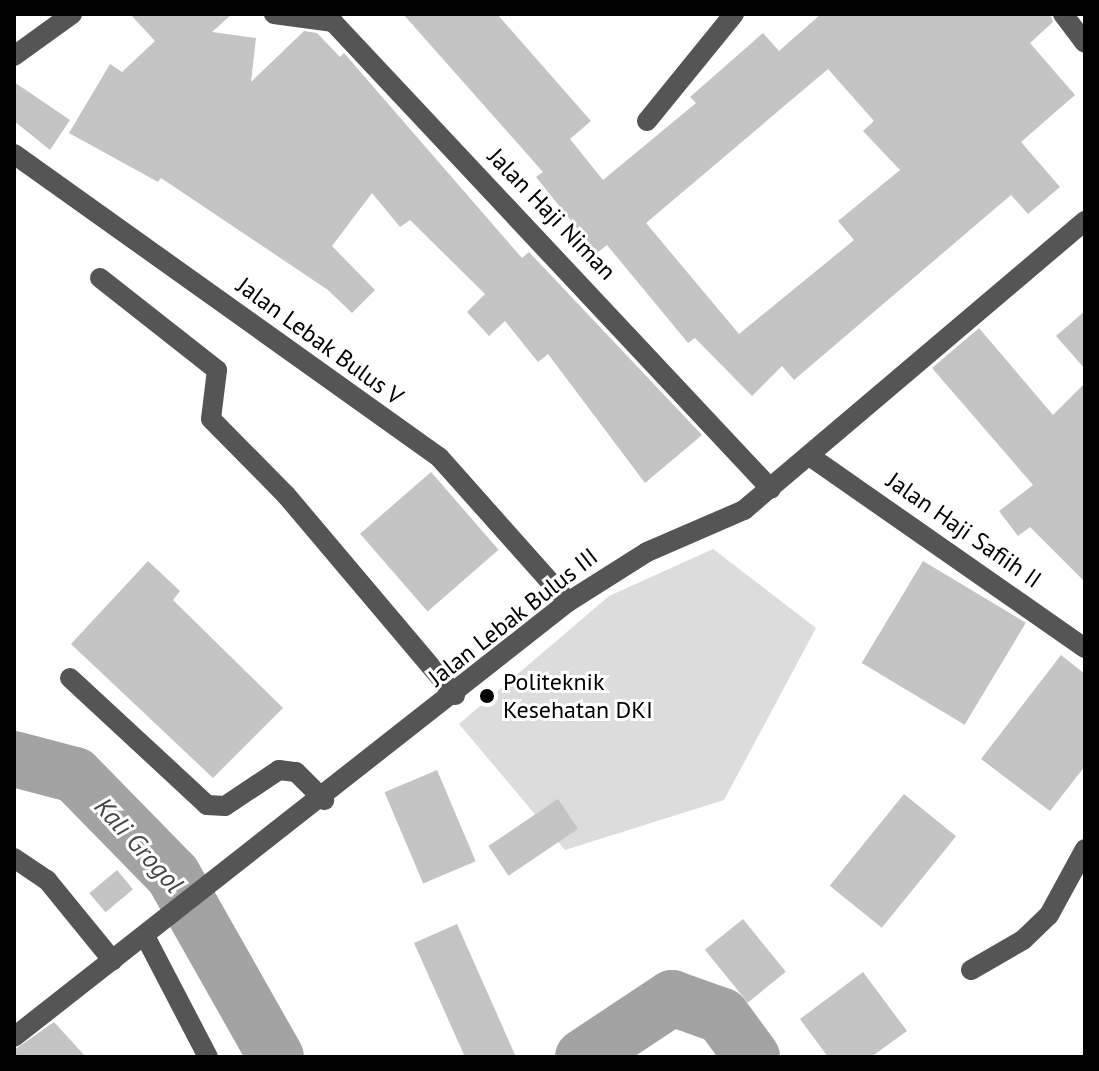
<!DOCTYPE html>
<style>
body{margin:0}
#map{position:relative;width:1099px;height:1071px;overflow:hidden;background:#fff;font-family:"PT Sans",sans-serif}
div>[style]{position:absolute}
.green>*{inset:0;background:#dcdcdc}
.river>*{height:56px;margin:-28px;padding:0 28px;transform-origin:28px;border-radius:28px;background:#a3a3a3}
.building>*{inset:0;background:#c4c4c4;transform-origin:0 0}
.minor>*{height:20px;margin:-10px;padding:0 10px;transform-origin:10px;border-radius:10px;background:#555}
.dots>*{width:22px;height:22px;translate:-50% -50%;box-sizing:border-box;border:4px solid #fff;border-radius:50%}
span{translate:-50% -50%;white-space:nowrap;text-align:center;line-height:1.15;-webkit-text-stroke:6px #fff;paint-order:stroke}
.street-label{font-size:24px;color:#000}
.poi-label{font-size:24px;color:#000}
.left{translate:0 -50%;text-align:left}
.water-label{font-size:26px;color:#444;font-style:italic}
.frame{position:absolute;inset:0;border:16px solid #000;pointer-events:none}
</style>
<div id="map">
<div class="green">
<i style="clip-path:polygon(713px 549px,816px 628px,724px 800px,565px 850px,459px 724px,609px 596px)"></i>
</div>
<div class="river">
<i style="left:14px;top:759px;width:63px;rotate:14.7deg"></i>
<i style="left:75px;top:775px;width:140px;rotate:45.6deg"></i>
<i style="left:173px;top:875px;width:209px;rotate:60.5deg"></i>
<i style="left:583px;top:1057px;width:107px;rotate:-33.5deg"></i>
<i style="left:672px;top:998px;width:53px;rotate:19.8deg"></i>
<i style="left:722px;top:1016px;width:51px;rotate:53.8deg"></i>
</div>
<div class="building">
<i style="clip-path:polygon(130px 14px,232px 14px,212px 32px,256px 38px,251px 82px,304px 31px,317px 33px,340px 57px,344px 53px,522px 258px,529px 252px,702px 435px,645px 483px,548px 354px,538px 362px,505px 321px,489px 336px,467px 312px,485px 294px,410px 220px,400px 227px,372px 193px,332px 246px,375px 290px,352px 313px,328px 290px,161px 178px,158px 182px,69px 133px,110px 64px,122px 72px,155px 41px)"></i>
<i style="clip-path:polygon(evenodd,403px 14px,497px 14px,591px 121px,570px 139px,603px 180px,696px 103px,690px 97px,763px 33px,779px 51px,821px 14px,1050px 14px,1053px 22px,1030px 43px,1075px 95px,1021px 142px,1060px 187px,1028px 214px,1011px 195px,794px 380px,782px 366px,752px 396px,695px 338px,688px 343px,607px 245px,597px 253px,536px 177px,543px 172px,403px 14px,828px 69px,874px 121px,863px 131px,900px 170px,838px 221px,854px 240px,739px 334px,646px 223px,828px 69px)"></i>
<i style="clip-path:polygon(14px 82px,70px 120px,50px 150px,14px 121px)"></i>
<i style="clip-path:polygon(1085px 311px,1085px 369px,1056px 336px)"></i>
<i style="clip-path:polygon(979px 328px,1053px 415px,1085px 383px,1085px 582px,1030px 527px,1018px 536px,999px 511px,1033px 485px,932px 368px)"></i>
<i style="left:431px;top:472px;width:103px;height:94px;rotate:49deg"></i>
<i style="clip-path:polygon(148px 561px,180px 591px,173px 600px,283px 708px,213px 778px,71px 644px)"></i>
<i style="left:923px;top:561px;width:120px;height:119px;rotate:31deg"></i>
<i style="clip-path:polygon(1061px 655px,1085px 674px,1085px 766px,1050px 811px,981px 759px)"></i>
<i style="left:437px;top:770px;width:99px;height:57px;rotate:67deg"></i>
<i style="left:904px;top:794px;width:67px;height:118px;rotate:39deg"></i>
<i style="left:558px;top:799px;width:36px;height:84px;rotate:56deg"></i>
<i style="left:117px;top:870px;width:25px;height:36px;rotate:50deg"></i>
<i style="left:743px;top:919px;width:68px;height:49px;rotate:51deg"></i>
<i style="clip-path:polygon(457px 924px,516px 1057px,465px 1057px,414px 943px)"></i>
<i style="clip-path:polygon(863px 972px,907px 1031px,871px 1057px,828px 1057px,800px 1019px)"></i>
<i style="clip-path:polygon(54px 1022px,86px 1057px,14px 1057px,14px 1050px)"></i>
</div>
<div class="minor">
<i style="left:274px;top:14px;width:60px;rotate:7.7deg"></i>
<i style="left:333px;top:22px;width:640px;rotate:46.84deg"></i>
<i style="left:1063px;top:14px;width:36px;rotate:53deg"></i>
<i style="left:14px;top:56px;width:72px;rotate:-35.9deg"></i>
<i style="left:647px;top:121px;width:138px;rotate:-50.9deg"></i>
<i style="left:14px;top:154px;width:522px;rotate:35.49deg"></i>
<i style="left:439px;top:457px;width:194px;rotate:48.3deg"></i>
<i style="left:100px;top:278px;width:149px;rotate:38.2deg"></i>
<i style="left:217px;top:370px;width:49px;rotate:97deg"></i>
<i style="left:211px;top:419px;width:107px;rotate:45.4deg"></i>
<i style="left:286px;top:495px;width:262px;rotate:49.8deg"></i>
<i style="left:811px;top:457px;width:334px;rotate:34.9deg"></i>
<i style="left:70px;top:678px;width:187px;rotate:42.8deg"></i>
<i style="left:207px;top:805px;width:18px;rotate:3deg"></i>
<i style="left:225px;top:806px;width:65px;rotate:-33.7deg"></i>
<i style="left:279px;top:770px;width:17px;rotate:7deg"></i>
<i style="left:296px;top:772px;width:40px;rotate:45deg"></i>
<i style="left:14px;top:858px;width:40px;rotate:34deg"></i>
<i style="left:47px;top:880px;width:104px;rotate:50.8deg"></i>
<i style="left:145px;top:936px;width:136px;rotate:62.5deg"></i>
<i style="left:971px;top:970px;width:60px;rotate:-30deg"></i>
<i style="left:1023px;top:940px;width:36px;rotate:-44deg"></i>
<i style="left:1049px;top:915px;width:75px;rotate:-61.4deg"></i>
<i style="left:14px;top:1037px;width:704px;rotate:-38.14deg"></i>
<i style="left:568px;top:602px;width:93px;rotate:-32.3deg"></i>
<i style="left:647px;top:552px;width:106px;rotate:-23.4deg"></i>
<i style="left:744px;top:510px;width:447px;rotate:-40.3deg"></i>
</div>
<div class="dots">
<i style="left:487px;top:696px;background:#000"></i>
</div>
<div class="street-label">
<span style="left:552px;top:214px;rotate:46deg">Jalan Haji Niman</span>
<span style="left:320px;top:341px;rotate:36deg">Jalan Lebak Bulus V</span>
<span style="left:964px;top:530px;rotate:35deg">Jalan Haji Safiih II</span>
<span style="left:513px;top:617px;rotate:-38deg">Jalan Lebak Bulus III</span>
</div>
<div class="poi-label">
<span class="left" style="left:503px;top:696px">Politeknik<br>Kesehatan DKI</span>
</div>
<div class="water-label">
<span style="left:139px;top:845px;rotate:48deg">Kali Grogol</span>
</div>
<div class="frame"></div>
</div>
